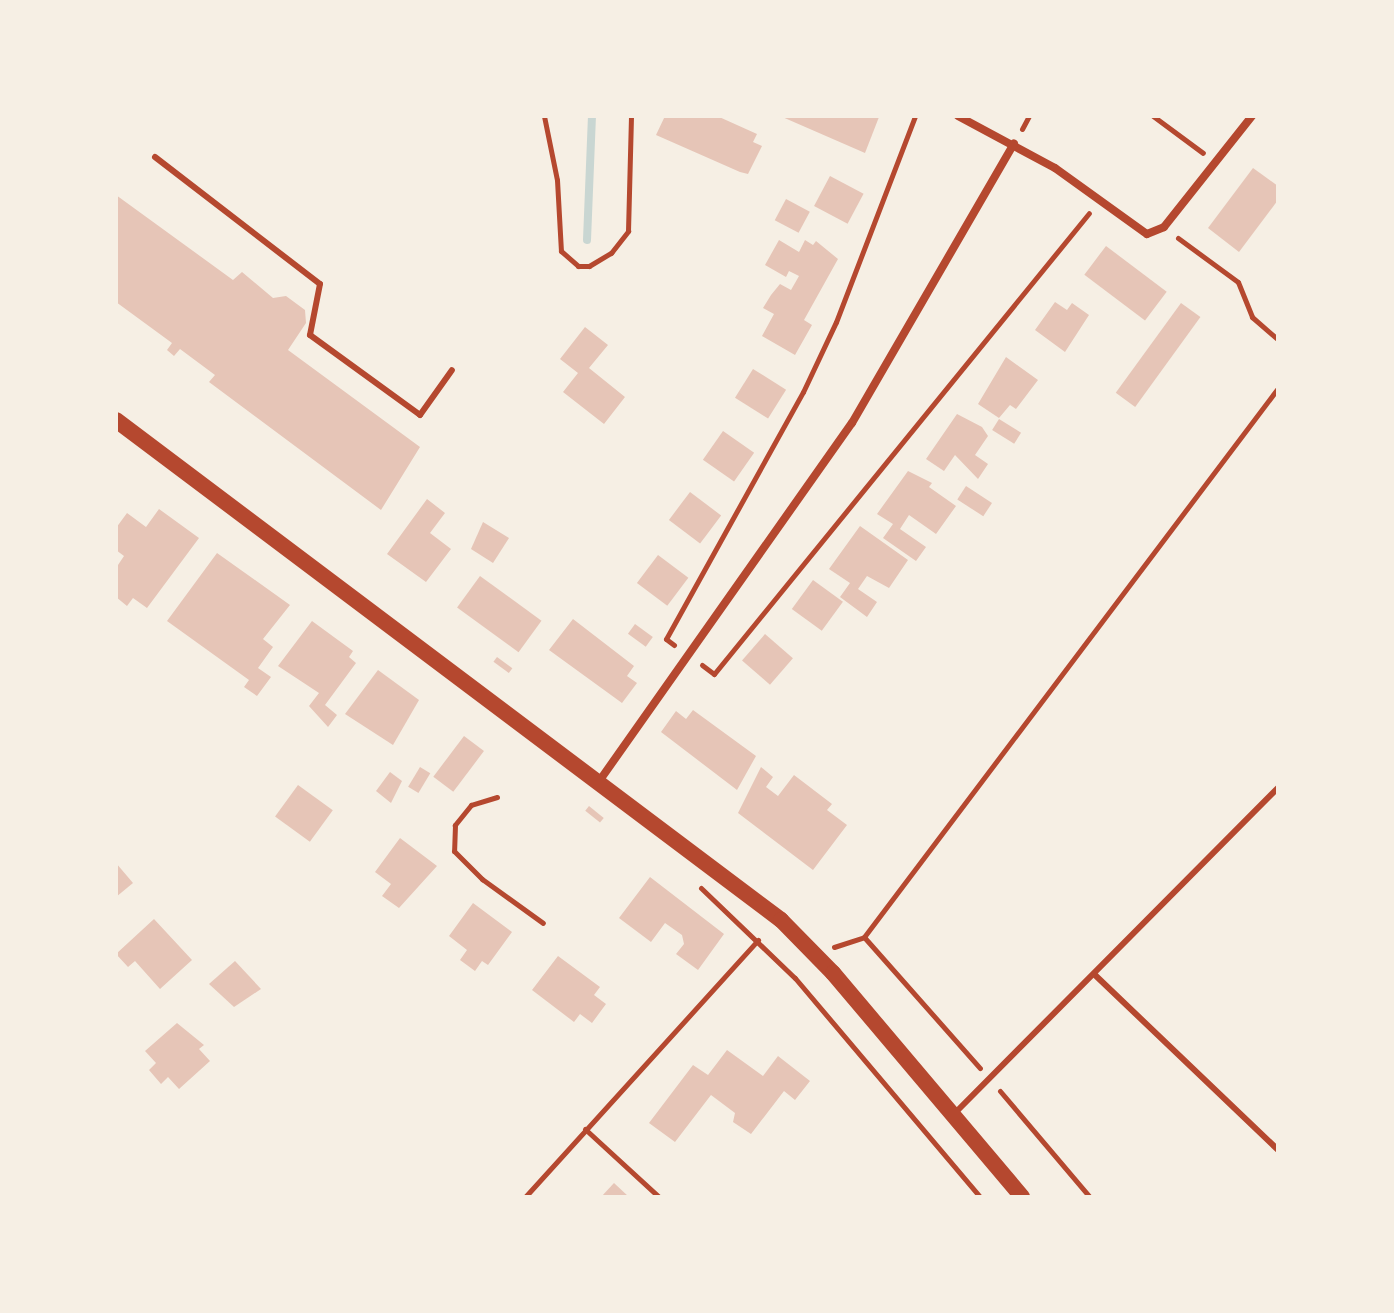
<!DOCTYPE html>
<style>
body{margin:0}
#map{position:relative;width:1394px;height:1313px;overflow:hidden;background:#f6efe4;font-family:"Open Sans",sans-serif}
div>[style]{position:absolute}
.stream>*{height:8px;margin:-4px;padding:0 4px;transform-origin:4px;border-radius:4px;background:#c9d6d2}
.building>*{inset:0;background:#e6c5b7;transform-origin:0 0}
.path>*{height:5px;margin:-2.5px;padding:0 2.5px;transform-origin:2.5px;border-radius:2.5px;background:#b5482f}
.service>*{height:6px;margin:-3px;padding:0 3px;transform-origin:3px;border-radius:3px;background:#b5482f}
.minor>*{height:8px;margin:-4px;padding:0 4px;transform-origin:4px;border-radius:4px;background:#b5482f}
.secondary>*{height:16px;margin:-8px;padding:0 8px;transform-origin:8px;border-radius:8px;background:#b5482f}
span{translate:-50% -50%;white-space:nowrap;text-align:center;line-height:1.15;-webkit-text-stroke:6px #f6efe4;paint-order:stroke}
.frame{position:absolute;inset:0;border:118px solid #f6efe4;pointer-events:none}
</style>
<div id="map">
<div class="stream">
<i style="left:587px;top:240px;width:124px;rotate:-87.7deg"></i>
</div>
<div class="building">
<i style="clip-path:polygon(665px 116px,717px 116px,757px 134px,753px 142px,762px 146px,748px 174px,740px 172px,656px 135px)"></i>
<i style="clip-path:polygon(780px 116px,876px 116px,879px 117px,865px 153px)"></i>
<i style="clip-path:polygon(1253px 168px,1278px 186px,1278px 200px,1239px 252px,1208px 228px)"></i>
<i style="left:830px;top:176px;width:38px;height:34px;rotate:28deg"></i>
<i style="clip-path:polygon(116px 195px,233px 280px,242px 272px,273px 298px,286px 296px,305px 310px,306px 323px,288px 350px,420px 447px,381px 510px,209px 382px,215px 375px,180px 349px,174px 356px,167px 350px,172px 343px,116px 302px)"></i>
<i style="left:786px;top:199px;width:27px;height:24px;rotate:28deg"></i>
<i style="clip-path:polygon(779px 240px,799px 252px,805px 240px,813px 245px,816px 241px,838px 259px,804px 320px,812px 325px,795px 355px,762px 336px,774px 314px,763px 308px,771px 295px,780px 284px,791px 290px,799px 276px,789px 271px,786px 277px,765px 265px)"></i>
<i style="left:1106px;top:246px;width:76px;height:36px;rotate:37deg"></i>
<i style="clip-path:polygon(1055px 302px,1067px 310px,1072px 303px,1089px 315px,1065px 352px,1035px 330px)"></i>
<i style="left:1181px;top:303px;width:24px;height:111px;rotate:36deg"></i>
<i style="clip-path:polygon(585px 327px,608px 345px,589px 368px,625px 397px,604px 424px,563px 392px,578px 373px,560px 359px)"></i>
<i style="clip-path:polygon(1006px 357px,1038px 380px,1016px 409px,1010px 405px,999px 418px,978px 404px)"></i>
<i style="left:753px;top:369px;width:39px;height:34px;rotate:32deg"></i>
<i style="clip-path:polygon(957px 414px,982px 427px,988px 436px,975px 455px,988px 464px,978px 479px,955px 455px,944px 471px,926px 459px)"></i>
<i style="left:999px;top:419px;width:26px;height:13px;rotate:32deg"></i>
<i style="left:723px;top:431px;width:38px;height:35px;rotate:35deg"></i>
<i style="clip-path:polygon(908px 471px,932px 483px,929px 487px,956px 506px,936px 534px,909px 515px,900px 529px,926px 547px,916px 561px,883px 538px,893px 524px,877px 514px)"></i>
<i style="left:966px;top:486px;width:31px;height:16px;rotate:33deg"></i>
<i style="left:690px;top:492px;width:39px;height:35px;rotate:37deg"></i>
<i style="clip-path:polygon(427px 499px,445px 513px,430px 533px,451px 549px,426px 582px,387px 554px)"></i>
<i style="clip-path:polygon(159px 509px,199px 538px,147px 608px,133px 598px,127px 606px,116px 597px,116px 568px,124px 556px,116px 550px,116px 528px,127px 513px,146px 527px)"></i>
<i style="clip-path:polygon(483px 522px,509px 538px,493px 563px,471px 549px)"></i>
<i style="clip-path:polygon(860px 526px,908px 560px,889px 588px,867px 576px,858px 589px,877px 602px,867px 617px,840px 597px,850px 583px,829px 569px)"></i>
<i style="clip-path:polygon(217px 553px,290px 605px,263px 639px,273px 647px,258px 668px,271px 677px,257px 696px,244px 687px,249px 680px,167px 621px)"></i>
<i style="left:658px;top:555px;width:38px;height:35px;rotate:37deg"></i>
<i style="left:480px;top:576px;width:76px;height:39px;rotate:36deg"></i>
<i style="left:813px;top:580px;width:37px;height:36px;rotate:36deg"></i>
<i style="clip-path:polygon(573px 619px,634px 666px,627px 676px,637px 683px,622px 703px,549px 650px)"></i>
<i style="clip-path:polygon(312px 621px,353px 651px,349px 657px,356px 663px,325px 705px,337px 715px,328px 727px,309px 706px,319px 693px,278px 666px)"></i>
<i style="left:635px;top:624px;width:22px;height:12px;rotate:36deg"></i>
<i style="left:765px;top:634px;width:37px;height:35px;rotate:41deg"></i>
<i style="left:497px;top:657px;width:19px;height:6px;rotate:36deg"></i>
<i style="clip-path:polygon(378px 670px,419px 700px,393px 745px,345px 714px)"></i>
<i style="clip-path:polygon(693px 710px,756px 756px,737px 790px,661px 732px,676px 711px,686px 719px)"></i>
<i style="left:464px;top:736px;width:25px;height:51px;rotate:37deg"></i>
<i style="left:420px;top:767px;width:12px;height:23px;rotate:31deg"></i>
<i style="clip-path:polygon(761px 767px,773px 777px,766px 787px,778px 796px,794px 775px,832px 804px,827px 810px,847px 825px,813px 870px,738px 813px)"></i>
<i style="clip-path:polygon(390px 772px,402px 781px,391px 803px,376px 791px)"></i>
<i style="left:298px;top:785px;width:43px;height:39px;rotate:36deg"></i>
<i style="left:589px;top:806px;width:19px;height:6px;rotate:39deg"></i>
<i style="clip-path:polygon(400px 838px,437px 866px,399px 908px,382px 896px,391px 884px,375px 872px)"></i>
<i style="clip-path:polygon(116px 863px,133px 883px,116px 897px)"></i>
<i style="clip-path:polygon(650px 877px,724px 934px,698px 970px,676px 954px,684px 944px,682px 935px,665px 923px,651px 942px,619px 918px)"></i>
<i style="clip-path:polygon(473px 903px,512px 932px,488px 965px,482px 961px,475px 971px,460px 960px,467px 950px,449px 936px)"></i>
<i style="clip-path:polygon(154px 919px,192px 960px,160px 989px,135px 961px,128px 967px,116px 954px)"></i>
<i style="clip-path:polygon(558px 956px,600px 987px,594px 995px,606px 1004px,592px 1023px,580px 1014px,574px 1022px,532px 990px)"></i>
<i style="clip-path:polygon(235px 961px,261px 989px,234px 1007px,209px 984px)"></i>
<i style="clip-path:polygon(177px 1023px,204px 1045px,199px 1049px,210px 1061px,179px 1089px,168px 1077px,161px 1084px,149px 1070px,156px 1063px,145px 1051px)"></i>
<i style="clip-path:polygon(727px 1050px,763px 1076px,778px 1056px,810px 1081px,795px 1100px,784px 1091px,751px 1134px,733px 1122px,735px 1113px,711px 1095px,675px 1142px,649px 1123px,693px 1065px,708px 1075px)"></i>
<i style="clip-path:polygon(614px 1183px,629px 1197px,601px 1197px)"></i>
</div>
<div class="path">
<i style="left:544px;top:116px;width:65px;rotate:78.5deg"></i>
<i style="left:557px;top:180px;width:71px;rotate:86.8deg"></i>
<i style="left:561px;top:251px;width:23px;rotate:41deg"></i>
<i style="left:578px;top:266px;width:11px"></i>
<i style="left:589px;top:266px;width:26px;rotate:-31deg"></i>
<i style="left:611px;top:253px;width:28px;rotate:-52deg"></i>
<i style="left:628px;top:231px;width:115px;rotate:-88.5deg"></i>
<i style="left:1153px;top:116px;width:62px;rotate:36.5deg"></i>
<i style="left:1022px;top:129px;width:15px;rotate:-62deg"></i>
<i style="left:1178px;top:238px;width:74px;rotate:36.3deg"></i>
<i style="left:1238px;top:282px;width:38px;rotate:68deg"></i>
<i style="left:1252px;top:317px;width:35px;rotate:41deg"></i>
<i style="left:674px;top:645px;width:10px;rotate:-143deg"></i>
<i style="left:666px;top:639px;width:282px;rotate:-61deg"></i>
<i style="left:803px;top:392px;width:77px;rotate:-64.8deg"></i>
<i style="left:836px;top:322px;width:221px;rotate:-69deg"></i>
<i style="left:702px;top:665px;width:15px;rotate:37deg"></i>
<i style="left:714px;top:674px;width:594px;rotate:-50.87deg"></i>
<i style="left:497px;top:797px;width:27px;rotate:163deg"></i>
<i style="left:471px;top:805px;width:26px;rotate:129deg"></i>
<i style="left:455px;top:825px;width:26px;rotate:92deg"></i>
<i style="left:454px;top:851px;width:40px;rotate:45deg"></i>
<i style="left:482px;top:879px;width:75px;rotate:35.8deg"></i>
<i style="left:701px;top:888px;width:130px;rotate:43.8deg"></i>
<i style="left:795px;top:978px;width:287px;rotate:49.8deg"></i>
<i style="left:864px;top:937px;width:175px;rotate:48.5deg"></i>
<i style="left:834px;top:947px;width:32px;rotate:-18deg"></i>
<i style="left:864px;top:937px;width:688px;rotate:-52.98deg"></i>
<i style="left:1000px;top:1091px;width:139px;rotate:49.7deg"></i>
<i style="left:585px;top:1129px;width:100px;rotate:42.6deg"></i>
<i style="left:525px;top:1197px;width:347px;rotate:-47.8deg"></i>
</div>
<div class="service">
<i style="left:155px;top:157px;width:208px;rotate:37.6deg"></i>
<i style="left:320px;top:284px;width:52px;rotate:101.1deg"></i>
<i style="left:310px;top:335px;width:136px;rotate:36deg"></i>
<i style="left:420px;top:415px;width:55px;rotate:-54.6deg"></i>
<i style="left:1095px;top:975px;width:253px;rotate:43.7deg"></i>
<i style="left:955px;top:1113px;width:458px;rotate:-45.2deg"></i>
</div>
<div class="minor">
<i style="left:958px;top:116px;width:110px;rotate:28.2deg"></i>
<i style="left:1055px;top:168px;width:113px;rotate:35.7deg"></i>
<i style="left:1147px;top:234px;width:18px;rotate:-22deg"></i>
<i style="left:1164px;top:227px;width:142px;rotate:-51.6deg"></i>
<i style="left:600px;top:780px;width:437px;rotate:-54.8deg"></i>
<i style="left:852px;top:423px;width:323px;rotate:-59.9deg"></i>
</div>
<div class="secondary">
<i style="left:116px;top:420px;width:832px;rotate:36.94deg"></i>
<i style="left:781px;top:920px;width:74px;rotate:45.5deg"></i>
<i style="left:833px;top:973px;width:293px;rotate:49.8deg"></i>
</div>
<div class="frame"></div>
</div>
